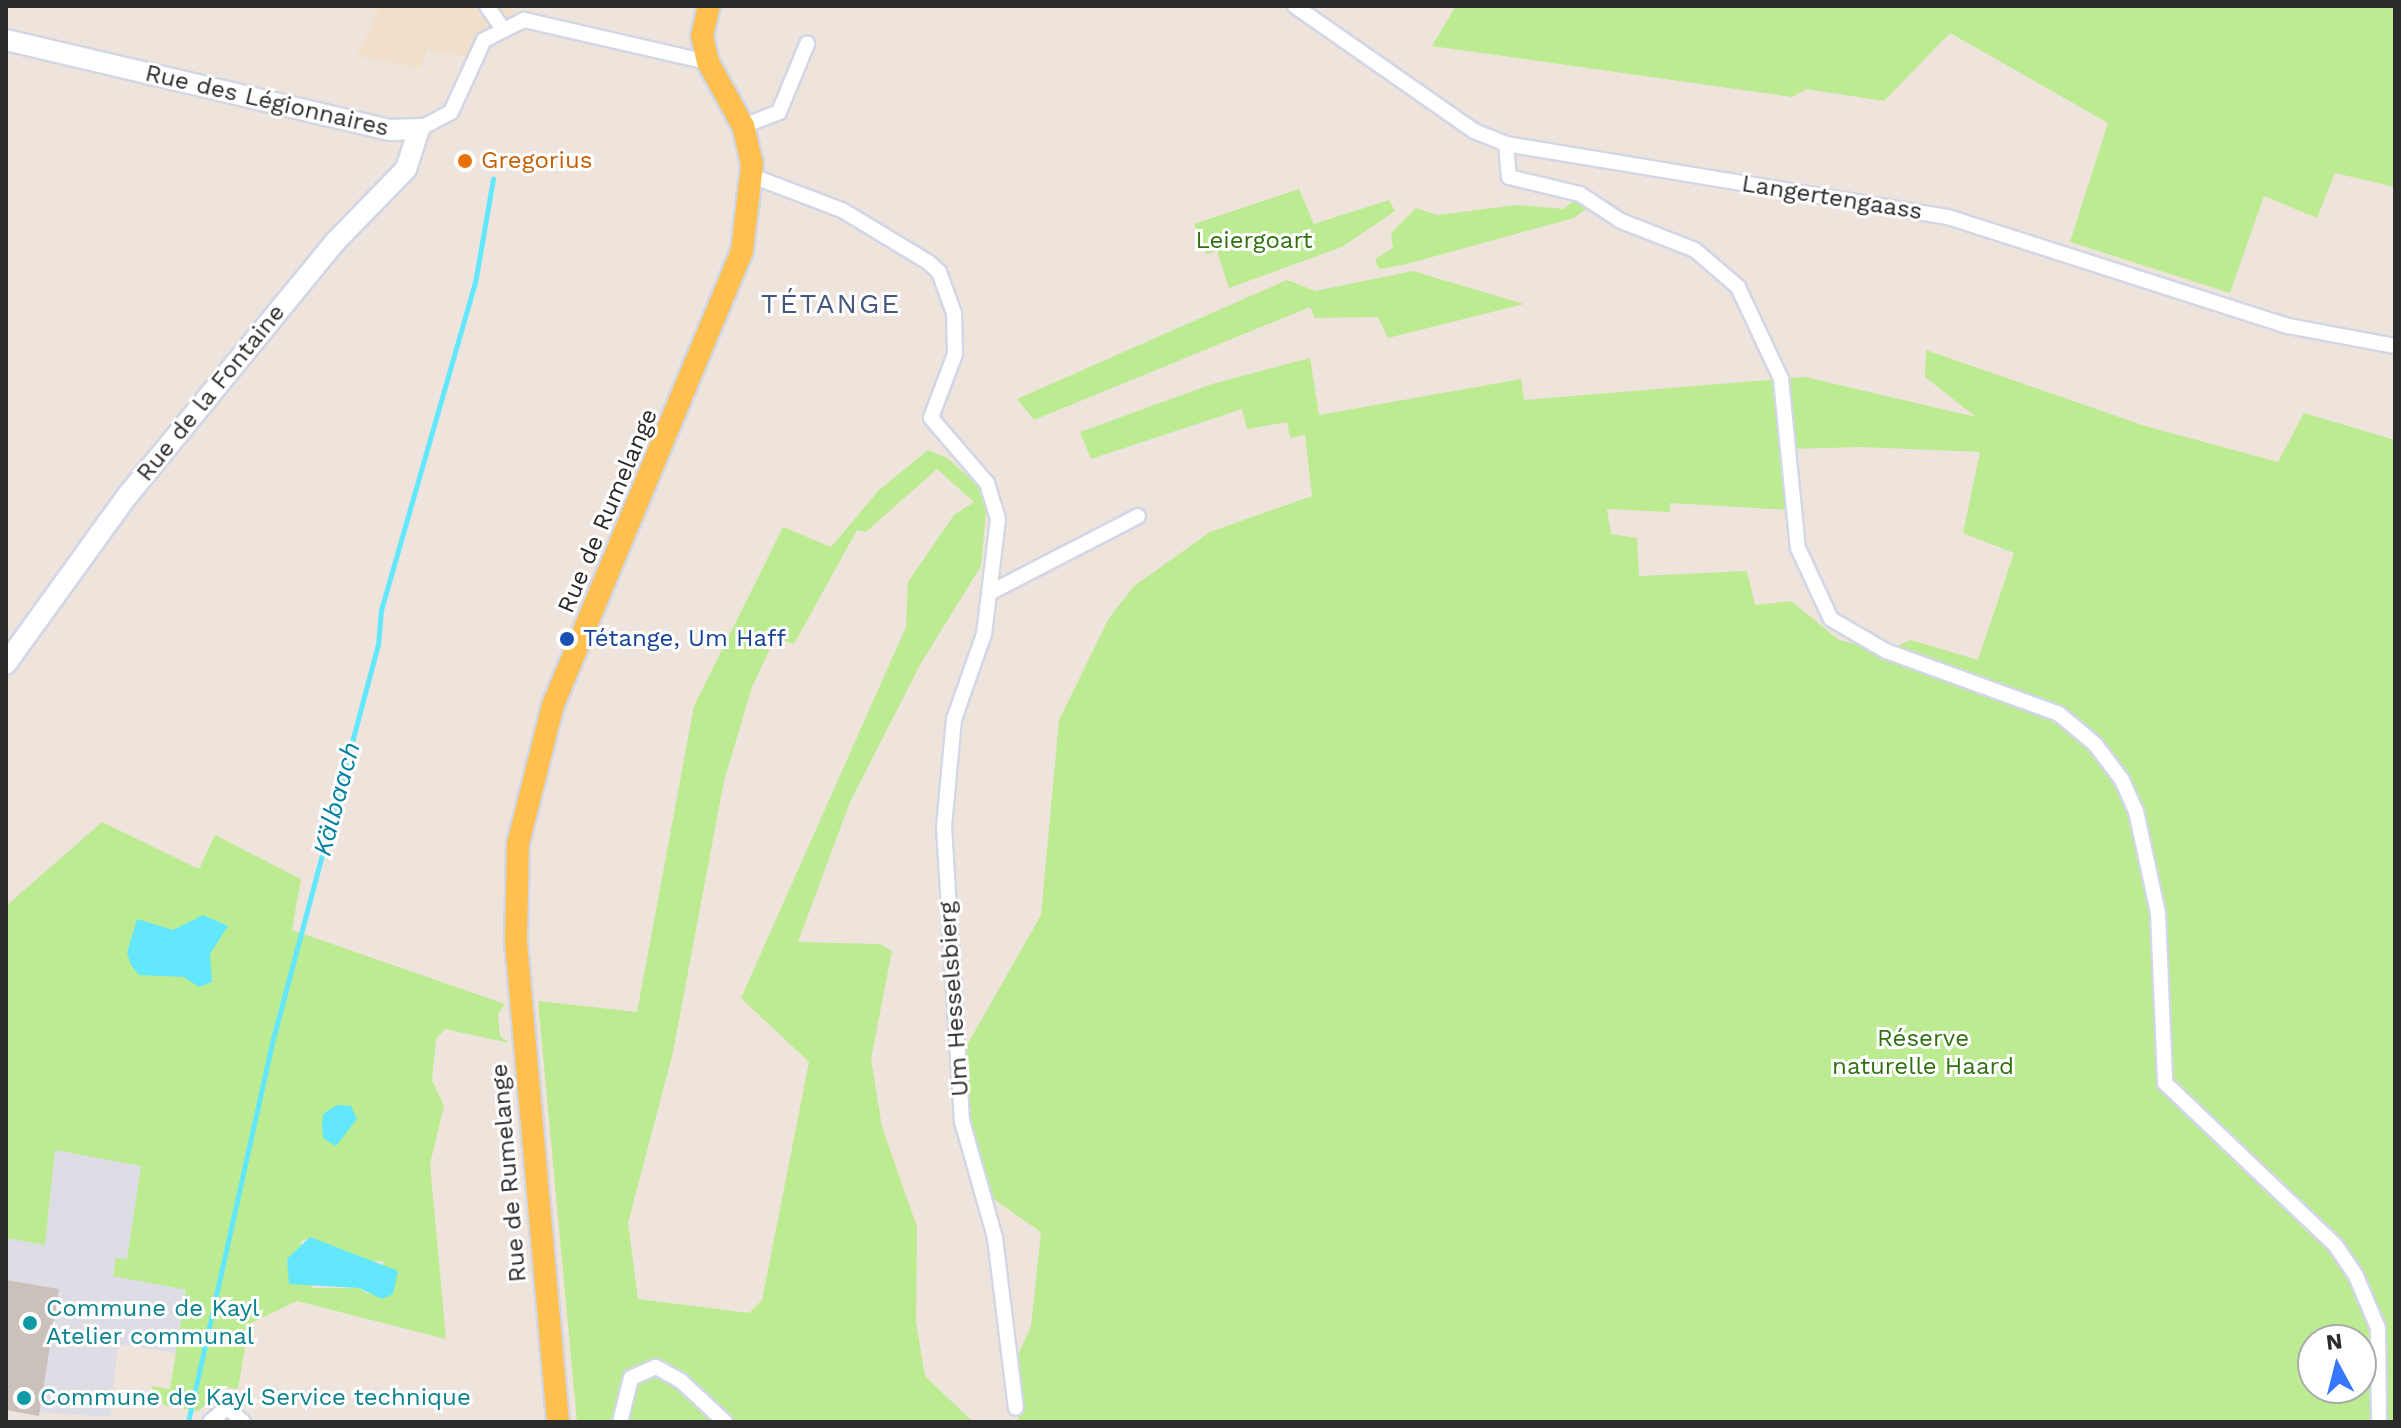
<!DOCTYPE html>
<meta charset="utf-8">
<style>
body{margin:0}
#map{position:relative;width:2401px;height:1428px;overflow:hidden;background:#efe4dc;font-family:"Work Sans",sans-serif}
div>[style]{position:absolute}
.industrial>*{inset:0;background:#dedde6}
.education>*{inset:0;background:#f2dfc9}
.green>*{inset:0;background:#bceb92}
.water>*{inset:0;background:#63e7fc}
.stream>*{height:5px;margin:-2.5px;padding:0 2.5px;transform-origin:2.5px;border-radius:2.5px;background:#63e7fc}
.building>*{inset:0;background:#cac1bb}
.roads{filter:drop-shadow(2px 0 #d1d7e5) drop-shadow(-2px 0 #d1d7e5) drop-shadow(0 2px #d1d7e5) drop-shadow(0 -2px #d1d7e5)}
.street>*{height:14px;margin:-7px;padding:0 7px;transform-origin:7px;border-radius:7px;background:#fff}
.secondary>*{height:20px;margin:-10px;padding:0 10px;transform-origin:10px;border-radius:10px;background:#fff}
.primary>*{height:22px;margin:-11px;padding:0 11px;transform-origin:11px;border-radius:11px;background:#ffc050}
.dots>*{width:22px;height:22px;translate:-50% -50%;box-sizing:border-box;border:4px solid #fff;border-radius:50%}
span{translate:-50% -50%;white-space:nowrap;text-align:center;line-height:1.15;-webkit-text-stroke:6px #fff;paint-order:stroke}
.street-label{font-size:24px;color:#2b2b2b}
.food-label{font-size:24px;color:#c56008}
.left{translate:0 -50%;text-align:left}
.park-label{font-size:24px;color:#327112}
.transit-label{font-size:24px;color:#164399}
.culture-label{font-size:24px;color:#0d838f}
.water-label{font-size:26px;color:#0180a2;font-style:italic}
.quarter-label{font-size:28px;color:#465881;letter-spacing:2px}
.frame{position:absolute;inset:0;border:8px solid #2b2b2b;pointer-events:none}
.north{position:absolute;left:2297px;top:1324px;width:80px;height:80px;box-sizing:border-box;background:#fff;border:2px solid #aaa;border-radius:50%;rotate:353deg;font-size:22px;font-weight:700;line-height:32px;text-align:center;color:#2b2b2b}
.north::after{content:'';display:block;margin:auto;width:28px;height:36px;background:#3877ff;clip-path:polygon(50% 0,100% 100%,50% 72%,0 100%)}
</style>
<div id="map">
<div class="industrial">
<i style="clip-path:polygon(55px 1150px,141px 1166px,127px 1260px,114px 1276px,186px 1289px,176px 1353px,118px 1344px,110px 1417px,6px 1410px,6px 1238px,45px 1245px)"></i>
</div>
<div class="education">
<i style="clip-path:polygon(380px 6px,509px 6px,524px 20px,471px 58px,427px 49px,420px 68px,357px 56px)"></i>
</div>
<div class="green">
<i style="clip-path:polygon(1456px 6px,2395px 6px,2395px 187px,2335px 173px,2317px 218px,2264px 196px,2230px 293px,2070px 242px,2108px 123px,1950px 33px,1884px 101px,1806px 89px,1792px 97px,1432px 46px)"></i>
<i style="clip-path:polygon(1299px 189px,1314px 224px,1389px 200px,1395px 211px,1342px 247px,1229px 288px,1217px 251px,1206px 254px,1194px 224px)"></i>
<i style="clip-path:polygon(1580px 194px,1594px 203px,1574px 218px,1403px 265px,1379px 269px,1375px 259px,1393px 248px,1391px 233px,1416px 208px,1437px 215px,1517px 205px,1564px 209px)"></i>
<i style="clip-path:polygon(1413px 271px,1524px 304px,1388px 338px,1378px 317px,1315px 318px,1310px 307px,1034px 420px,1017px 399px,1287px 280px,1315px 291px)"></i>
<i style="clip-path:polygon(evenodd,1926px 350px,2145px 426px,2278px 462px,2304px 413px,2395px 440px,2395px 1422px,1019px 1422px,1009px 1375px,1031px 1326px,1041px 1232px,982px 1191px,958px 1061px,1041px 915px,1059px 720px,1109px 618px,1134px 586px,1210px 532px,1312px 496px,1305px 435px,1290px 438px,1287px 422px,1247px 429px,1242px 409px,1091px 459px,1080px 432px,1212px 384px,1310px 358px,1319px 415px,1521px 379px,1524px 400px,1805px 377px,1976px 417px,1925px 377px,1926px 350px,1861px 447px,1980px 452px,1963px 533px,2014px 553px,1978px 660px,1911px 640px,1886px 651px,1839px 640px,1791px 601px,1755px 605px,1747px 571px,1639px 576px,1637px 538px,1611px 534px,1607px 509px,1670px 512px,1670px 503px,1790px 510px,1790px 449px,1861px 447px,1926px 350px,2313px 1340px,2361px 1340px,2361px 1388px,2313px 1388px,2313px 1340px)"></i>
<i style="clip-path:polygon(evenodd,928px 450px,947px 458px,979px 486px,986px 512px,981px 566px,920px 665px,850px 802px,798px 942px,880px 944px,892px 951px,871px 1059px,882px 1127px,917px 1227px,916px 1322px,925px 1376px,973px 1422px,577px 1422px,538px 1001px,637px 1012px,694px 706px,783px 527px,831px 547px,879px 490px,928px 450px,937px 469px,974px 502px,954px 515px,908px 582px,906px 627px,741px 998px,809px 1062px,762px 1300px,749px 1313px,638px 1299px,628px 1223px,673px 1052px,724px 781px,752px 687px,775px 638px,794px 644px,857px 530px,866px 532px,937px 469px)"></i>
<i style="clip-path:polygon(evenodd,102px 822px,199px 869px,215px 835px,301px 879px,292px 930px,505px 1004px,498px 1014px,500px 1036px,509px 1043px,445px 1029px,436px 1039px,432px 1080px,444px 1106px,430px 1164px,446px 1339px,297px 1301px,249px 1324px,238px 1389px,225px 1387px,198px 1411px,167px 1406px,154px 1399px,152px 1386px,170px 1389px,186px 1290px,113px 1276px,116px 1258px,127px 1259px,141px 1166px,55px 1150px,45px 1245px,6px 1238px,6px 906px,102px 822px,310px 1238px,364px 1262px,384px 1261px,368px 1294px,359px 1288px,312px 1288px,301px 1241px,310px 1238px)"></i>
</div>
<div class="water">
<i style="clip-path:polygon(203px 915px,228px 926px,210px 954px,212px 982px,199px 987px,184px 977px,139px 975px,131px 965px,127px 953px,137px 919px,173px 930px)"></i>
<i style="clip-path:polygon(337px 1105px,351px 1106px,357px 1119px,336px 1146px,323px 1138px,322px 1127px,323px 1114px)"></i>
<i style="clip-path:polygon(310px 1237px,398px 1271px,393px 1294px,382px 1299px,359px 1288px,289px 1284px,287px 1259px)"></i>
</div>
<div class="stream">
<i style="left:188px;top:1422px;width:396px;rotate:-77.5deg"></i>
<i style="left:274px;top:1035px;width:404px;rotate:-75.1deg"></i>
<i style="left:378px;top:645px;width:35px;rotate:-85deg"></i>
<i style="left:381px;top:610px;width:340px;rotate:-74deg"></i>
<i style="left:475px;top:283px;width:106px;rotate:-80.2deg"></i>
</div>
<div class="building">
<i style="clip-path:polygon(6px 1280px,59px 1289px,39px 1416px,6px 1410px)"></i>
</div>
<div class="roads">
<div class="street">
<i style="left:487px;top:6px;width:24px;rotate:55deg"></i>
<i style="left:1295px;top:6px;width:218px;rotate:34.9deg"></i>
<i style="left:1474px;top:131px;width:35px;rotate:22deg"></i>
<i style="left:1506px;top:144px;width:448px;rotate:9.4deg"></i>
<i style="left:1948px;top:217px;width:357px;rotate:17.8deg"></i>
<i style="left:2288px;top:326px;width:109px;rotate:10.6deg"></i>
<i style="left:743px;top:126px;width:39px;rotate:-21deg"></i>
<i style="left:779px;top:112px;width:74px;rotate:-67.6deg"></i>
<i style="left:419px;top:129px;width:36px;rotate:-28deg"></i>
<i style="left:451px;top:112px;width:79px;rotate:-65.4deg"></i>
<i style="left:484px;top:40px;width:45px;rotate:-26.6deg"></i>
<i style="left:524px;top:20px;width:189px;rotate:12.9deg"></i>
<i style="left:1506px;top:144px;width:33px;rotate:85deg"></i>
<i style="left:1509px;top:177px;width:73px;rotate:13.5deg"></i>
<i style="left:1580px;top:194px;width:49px;rotate:33.4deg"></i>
<i style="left:1621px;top:221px;width:79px;rotate:21.4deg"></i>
<i style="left:1695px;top:250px;width:57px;rotate:40.7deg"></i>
<i style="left:1738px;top:287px;width:102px;rotate:64.9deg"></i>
<i style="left:1781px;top:379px;width:170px;rotate:84.3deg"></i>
<i style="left:1798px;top:548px;width:78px;rotate:65.1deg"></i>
<i style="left:1831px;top:619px;width:64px;rotate:30.2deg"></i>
<i style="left:1886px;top:651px;width:184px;rotate:20deg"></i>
<i style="left:2059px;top:714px;width:47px;rotate:39.8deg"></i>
<i style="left:2095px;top:744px;width:45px;rotate:53.1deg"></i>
<i style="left:2122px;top:780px;width:34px;rotate:66deg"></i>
<i style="left:2136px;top:811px;width:104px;rotate:77.8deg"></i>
<i style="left:2158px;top:913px;width:170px;rotate:87.6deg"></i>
<i style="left:2165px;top:1083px;width:236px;rotate:43.6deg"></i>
<i style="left:2336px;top:1246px;width:36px;rotate:56deg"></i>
<i style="left:2356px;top:1276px;width:56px;rotate:67.1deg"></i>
<i style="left:2378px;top:1328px;width:94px;rotate:89.4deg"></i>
<i style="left:752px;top:176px;width:96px;rotate:20.7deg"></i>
<i style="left:842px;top:210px;width:100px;rotate:31.2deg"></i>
<i style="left:928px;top:262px;width:15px;rotate:42deg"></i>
<i style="left:939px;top:272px;width:44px;rotate:69.9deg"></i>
<i style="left:954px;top:313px;width:41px;rotate:88.6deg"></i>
<i style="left:955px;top:354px;width:68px;rotate:110.6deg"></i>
<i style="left:931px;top:418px;width:86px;rotate:49.3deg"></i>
<i style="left:987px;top:483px;width:38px;rotate:73deg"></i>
<i style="left:998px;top:519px;width:116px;rotate:96.9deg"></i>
<i style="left:984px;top:634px;width:90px;rotate:109.4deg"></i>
<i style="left:954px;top:719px;width:108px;rotate:95.3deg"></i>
<i style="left:944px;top:827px;width:295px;rotate:86.5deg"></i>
<i style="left:962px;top:1121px;width:122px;rotate:74.2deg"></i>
<i style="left:995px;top:1238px;width:171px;rotate:83deg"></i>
<i style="left:993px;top:591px;width:163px;rotate:-27.3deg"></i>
<i style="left:210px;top:1422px;width:23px;rotate:-41deg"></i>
<i style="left:227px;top:1407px;width:22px;rotate:43deg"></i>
<i style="left:620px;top:1422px;width:45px;rotate:-76deg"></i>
<i style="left:631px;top:1378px;width:27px;rotate:-24deg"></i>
<i style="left:656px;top:1367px;width:29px;rotate:29deg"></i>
<i style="left:681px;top:1381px;width:60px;rotate:43deg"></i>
</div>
<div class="secondary">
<i style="left:6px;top:40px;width:394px;rotate:13.2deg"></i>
<i style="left:390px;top:130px;width:29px;rotate:-2deg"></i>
<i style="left:419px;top:129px;width:42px;rotate:108deg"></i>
<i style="left:406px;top:169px;width:102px;rotate:134.2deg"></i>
<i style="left:335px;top:242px;width:328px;rotate:129.3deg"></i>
<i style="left:127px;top:496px;width:207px;rotate:125.8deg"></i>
</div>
<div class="primary">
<i style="left:558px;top:1422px;width:485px;rotate:-95deg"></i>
<i style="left:516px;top:939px;width:95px;rotate:-88.8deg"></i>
<i style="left:518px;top:844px;width:143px;rotate:-75.9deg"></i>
<i style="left:553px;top:705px;width:492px;rotate:-67.4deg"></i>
<i style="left:742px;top:251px;width:88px;rotate:-83.4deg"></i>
<i style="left:752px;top:164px;width:39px;rotate:-103deg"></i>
<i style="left:743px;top:126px;width:73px;rotate:-118.7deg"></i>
<i style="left:708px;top:62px;width:27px;rotate:-103deg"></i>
<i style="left:702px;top:36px;width:31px;rotate:-77deg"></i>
</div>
</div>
<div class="dots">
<i style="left:465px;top:161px;background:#e8710a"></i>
<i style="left:567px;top:639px;background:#1a4fb4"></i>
<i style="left:30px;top:1323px;background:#0f9aa8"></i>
<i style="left:24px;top:1398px;background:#0f9aa8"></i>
</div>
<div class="street-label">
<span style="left:267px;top:101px;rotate:13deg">Rue des Légionnaires</span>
<span style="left:1832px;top:198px;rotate:9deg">Langertengaass</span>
<span style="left:211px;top:393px;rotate:-51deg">Rue de la Fontaine</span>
<span style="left:608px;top:511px;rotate:-67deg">Rue de Rumelange</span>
<span style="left:954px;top:999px;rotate:-94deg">Um Hesselsbierg</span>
<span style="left:509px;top:1173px;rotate:-95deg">Rue de Rumelange</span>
</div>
<div class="food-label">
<span class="left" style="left:481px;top:161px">Gregorius</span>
</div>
<div class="park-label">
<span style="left:1254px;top:241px">Leiergoart</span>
<span style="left:1923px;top:1053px">Réserve<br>naturelle Haard</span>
</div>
<div class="transit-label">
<span class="left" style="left:583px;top:639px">Tétange, Um Haff</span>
</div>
<div class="culture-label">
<span class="left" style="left:46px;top:1323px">Commune de Kayl<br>Atelier communal</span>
<span class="left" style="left:40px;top:1398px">Commune de Kayl Service technique</span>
</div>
<div class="water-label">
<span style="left:337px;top:799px;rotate:-75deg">Kälbaach</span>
</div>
<div class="quarter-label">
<span style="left:831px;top:304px">TÉTANGE</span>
</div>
<div class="frame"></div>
<div class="north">N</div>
</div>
